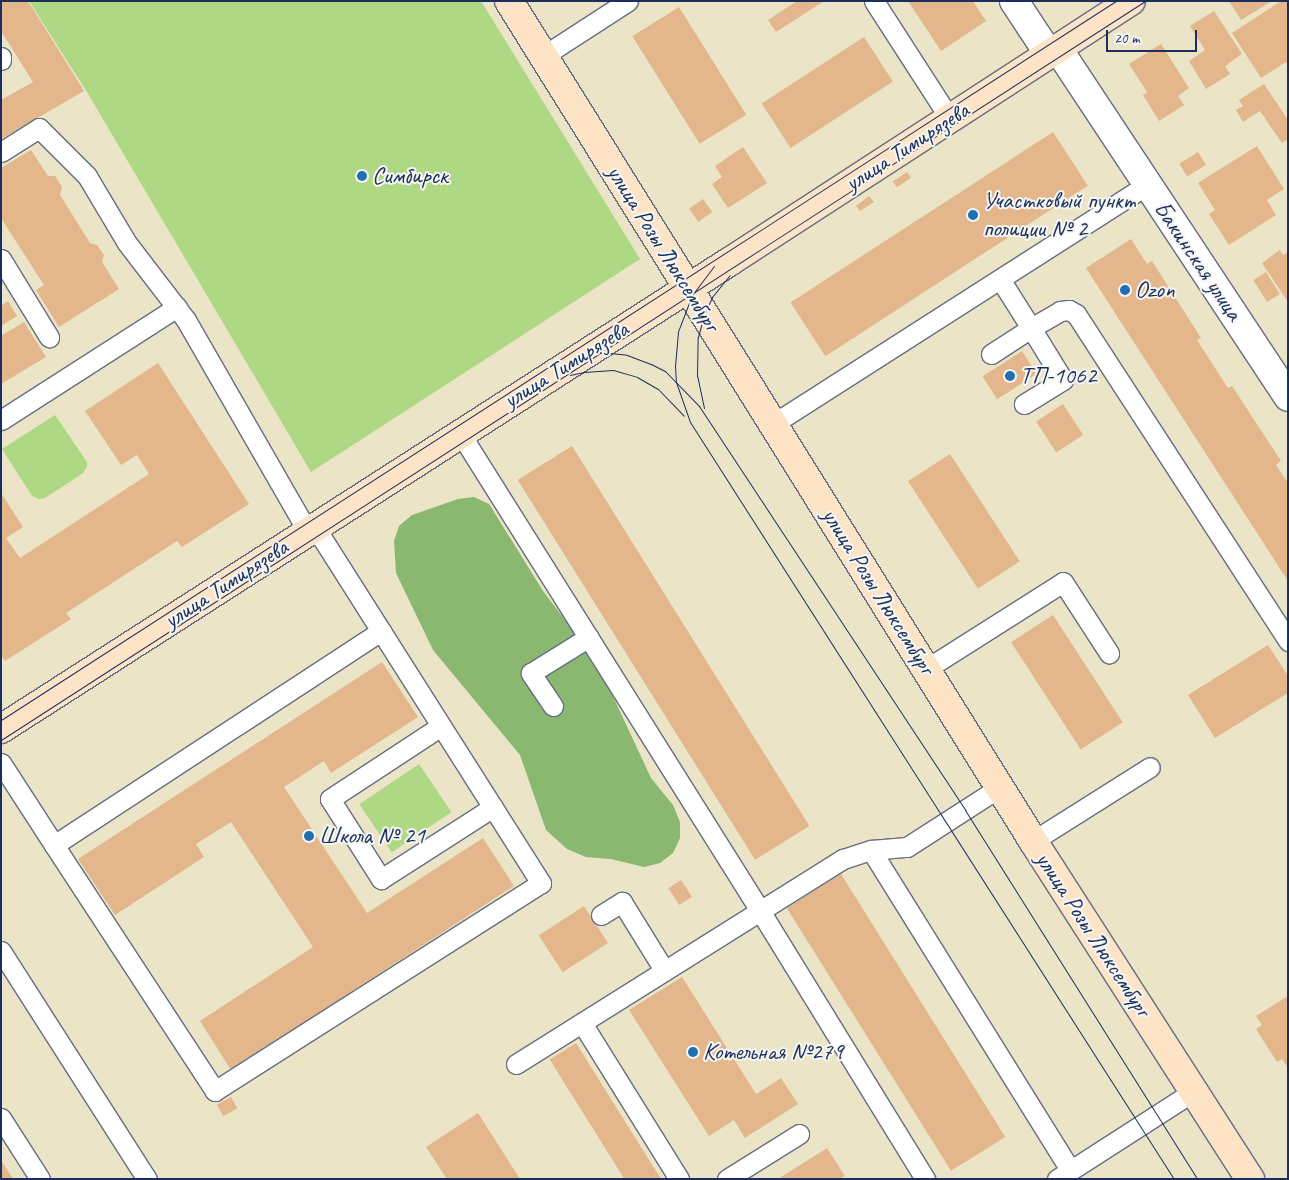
<!DOCTYPE html>
<meta charset="utf-8">
<style>
body{margin:0}
#map{position:relative;width:1289px;height:1180px;overflow:hidden;background:#ebe4c6;font-family:Caveat,sans-serif}
div>[style]{position:absolute}
.green>*{inset:0;background:#aed883;transform-origin:0 0}
.forest>*{inset:0;background:#8ab871}
.building>*{inset:0;background:#e3b68c;transform-origin:0 0}
.roads{filter:drop-shadow(1px 0 #646e82) drop-shadow(-1px 0 #646e82) drop-shadow(0 1px #646e82) drop-shadow(0 -1px #646e82)}
.lane>*{height:19px;margin:-9.5px;padding:0 9.5px;transform-origin:9.5px;border-radius:9.5px;background:#fff}
.street>*{height:28px;margin:-14px;padding:0 14px;transform-origin:14px;border-radius:14px;background:#fff}
.secondary>*{height:28px;margin:-14px;padding:0 14px;transform-origin:14px;border-radius:14px;background:#fee4c6}
.tram>*{height:1px;margin:-0.5px;padding:0 0.5px;transform-origin:0.5px;border-radius:0.5px;background:#1b2f5e}
.dots>*{width:14px;height:14px;translate:-50% -50%;box-sizing:border-box;border:2px solid #f6f6f2;border-radius:50%}
span{translate:-50% -50%;white-space:nowrap;text-align:center;line-height:1.15;-webkit-text-stroke:4px #f6f6f2;paint-order:stroke}
.street-label{font-size:24px;color:#1b2f5e}
.poi-label{font-size:24px;color:#1b2f5e}
.left{translate:0 -50%;text-align:left}
.frame{position:absolute;inset:0;border:2px solid #1b2f5e;pointer-events:none}
.scale{position:absolute;left:1106px;top:30px;width:91px;height:22px;box-sizing:border-box;border:2px solid #1b2f5e;border-top:0;padding-left:6px;font-size:15px;line-height:18px;white-space:nowrap;color:#1b2f5e;-webkit-text-stroke:4px #f6f6f2;paint-order:stroke}
</style>
<div id="map">
<div class="green">
<i style="clip-path:polygon(29px 1px,481px 1px,640px 259px,311px 472px,87px 92px)"></i>
<i style="clip-path:polygon(55px 415px,87px 462px,87px 467px,83px 473px,45px 498px,39px 499px,32px 496px,2px 449px)"></i>
<i style="left:419px;top:764px;width:58px;height:72px;rotate:56deg"></i>
</div>
<div class="forest">
<i style="clip-path:polygon(474px 497px,489px 504px,543px 591px,597px 662px,651px 778px,673px 805px,680px 822px,680px 838px,673px 853px,660px 863px,644px 867px,611px 859px,586px 857px,567px 849px,546px 830px,520px 755px,433px 650px,396px 573px,394px 541px,399px 526px,412px 515px,458px 499px)"></i>
</div>
<div class="building">
<i style="clip-path:polygon(1px 1px,28px 1px,84px 91px,1px 139px,1px 100px,33px 82px,1px 31px)"></i>
<i style="clip-path:polygon(797px 1px,824px 1px,776px 32px,768px 20px)"></i>
<i style="clip-path:polygon(908px 1px,973px 1px,986px 21px,941px 51px)"></i>
<i style="clip-path:polygon(1229px 1px,1272px 1px,1241px 20px)"></i>
<i style="clip-path:polygon(1281px 1px,1288px 1px,1288px 64px,1286px 62px,1261px 78px,1232px 33px)"></i>
<i style="left:679px;top:7px;width:127px;height:55px;rotate:58deg"></i>
<i style="clip-path:polygon(1214px 11px,1242px 54px,1225px 66px,1230px 74px,1206px 89px,1189px 61px,1205px 50px,1190px 26px)"></i>
<i style="left:864px;top:37px;width:53px;height:122px;rotate:57deg"></i>
<i style="clip-path:polygon(1161px 44px,1189px 88px,1178px 96px,1184px 105px,1159px 121px,1143px 95px,1147px 92px,1129px 64px)"></i>
<i style="clip-path:polygon(1264px 84px,1288px 120px,1288px 139px,1282px 143px,1260px 111px,1243px 122px,1236px 110px,1243px 106px,1239px 100px)"></i>
<i style="left:1053px;top:132px;width:64px;height:313px;rotate:57deg"></i>
<i style="clip-path:polygon(1257px 146px,1284px 189px,1267px 200px,1276px 215px,1229px 245px,1209px 214px,1215px 210px,1198px 183px)"></i>
<i style="clip-path:polygon(743px 147px,767px 183px,728px 208px,712px 184px,722px 177px,715px 166px)"></i>
<i style="clip-path:polygon(31px 150px,48px 176px,55px 176px,62px 187px,60px 195px,90px 243px,97px 245px,104px 255px,102px 262px,119px 289px,59px 327px,36px 290px,44px 285px,1px 218px,1px 168px)"></i>
<i style="left:1198px;top:152px;width:15px;height:22px;rotate:58deg"></i>
<i style="left:907px;top:172px;width:7px;height:17px;rotate:56deg"></i>
<i style="clip-path:polygon(869px 196px,874px 202px,860px 211px,856px 206px)"></i>
<i style="left:703px;top:199px;width:16px;height:17px;rotate:55deg"></i>
<i style="clip-path:polygon(1131px 239px,1147px 264px,1152px 261px,1201px 338px,1197px 340px,1228px 388px,1232px 386px,1281px 461px,1276px 465px,1288px 483px,1288px 581px,1086px 268px)"></i>
<i style="clip-path:polygon(1280px 250px,1283px 255px,1288px 252px,1288px 302px,1262px 263px)"></i>
<i style="left:1266px;top:272px;width:26px;height:15px;rotate:58deg"></i>
<i style="clip-path:polygon(8px 301px,17px 316px,1px 326px,1px 306px)"></i>
<i style="clip-path:polygon(24px 322px,46px 357px,1px 384px,1px 336px)"></i>
<i style="left:1022px;top:351px;width:27px;height:47px;rotate:57deg"></i>
<i style="clip-path:polygon(158px 363px,249px 504px,182px 547px,177px 541px,66px 613px,71px 619px,5px 661px,1px 655px,1px 493px,23px 527px,6px 538px,20px 558px,149px 474px,137px 455px,121px 465px,85px 411px)"></i>
<i style="left:1063px;top:404px;width:37px;height:32px;rotate:57deg"></i>
<i style="left:572px;top:446px;width:448px;height:64px;rotate:58deg"></i>
<i style="left:950px;top:454px;width:128px;height:50px;rotate:57deg"></i>
<i style="left:1053px;top:615px;width:128px;height:50px;rotate:57deg"></i>
<i style="clip-path:polygon(1268px 645px,1288px 676px,1288px 693px,1215px 738px,1188px 695px)"></i>
<i style="clip-path:polygon(382px 662px,418px 717px,331px 773px,324px 761px,284px 787px,367px 913px,483px 838px,514px 886px,231px 1070px,200px 1021px,313px 947px,231px 822px,196px 844px,204px 857px,115px 915px,78px 859px)"></i>
<i style="left:841px;top:874px;width:310px;height:64px;rotate:58deg"></i>
<i style="left:681px;top:880px;width:20px;height:15px;rotate:57deg"></i>
<i style="left:584px;top:906px;width:44px;height:54px;rotate:57deg"></i>
<i style="clip-path:polygon(682px 977px,756px 1094px,781px 1078px,798px 1104px,745px 1138px,734px 1120px,709px 1136px,629px 1010px)"></i>
<i style="clip-path:polygon(1288px 996px,1288px 1068px,1282px 1059px,1277px 1062px,1256px 1029px,1262px 1025px,1256px 1016px)"></i>
<i style="left:576px;top:1043px;width:161px;height:31px;rotate:58deg"></i>
<i style="left:231px;top:1097px;width:13px;height:16px;rotate:61deg"></i>
<i style="clip-path:polygon(478px 1113px,520px 1179px,447px 1179px,426px 1147px)"></i>
<i style="clip-path:polygon(827px 1148px,845px 1176px,840px 1179px,778px 1179px)"></i>
<i style="clip-path:polygon(1px 1160px,13px 1179px,1px 1179px)"></i>
</div>
<div class="roads">
<div class="lane">
<i style="left:874px;top:1px;width:140px;rotate:57.2deg"></i>
<i style="left:543px;top:56px;width:101px;rotate:-32.9deg"></i>
<i style="left:1px;top:57px;width:3px;rotate:90deg"></i>
<i style="left:1px;top:152px;width:45px;rotate:-32.3deg"></i>
<i style="left:39px;top:128px;width:68px;rotate:45deg"></i>
<i style="left:87px;top:176px;width:78px;rotate:59.2deg"></i>
<i style="left:127px;top:243px;width:97px;rotate:52.5deg"></i>
<i style="left:186px;top:320px;width:245px;rotate:60.1deg"></i>
<i style="left:1px;top:259px;width:92px;rotate:58.4deg"></i>
<i style="left:1000px;top:279px;width:58px;rotate:57.7deg"></i>
<i style="left:1031px;top:328px;width:34px;rotate:-30deg"></i>
<i style="left:1060px;top:311px;width:9px;rotate:-6deg"></i>
<i style="left:1069px;top:310px;width:8px;rotate:30deg"></i>
<i style="left:1076px;top:314px;width:390px;rotate:57deg"></i>
<i style="left:991px;top:354px;width:48px;rotate:-33deg"></i>
<i style="left:1031px;top:328px;width:61px;rotate:58.4deg"></i>
<i style="left:1063px;top:380px;width:46px;rotate:148.4deg"></i>
<i style="left:1px;top:420px;width:209px;rotate:-32.7deg"></i>
<i style="left:773px;top:424px;width:444px;rotate:-32.6deg"></i>
<i style="left:460px;top:433px;width:562px;rotate:57.86deg"></i>
<i style="left:759px;top:909px;width:317px;rotate:58.4deg"></i>
<i style="left:315px;top:527px;width:422px;rotate:57.6deg"></i>
<i style="left:541px;top:883px;width:387px;rotate:147.5deg"></i>
<i style="left:215px;top:1091px;width:294px;rotate:-123.2deg"></i>
<i style="left:54px;top:845px;width:391px;rotate:-33.2deg"></i>
<i style="left:926px;top:669px;width:162px;rotate:-32.4deg"></i>
<i style="left:1063px;top:582px;width:85px;rotate:57.1deg"></i>
<i style="left:553px;top:706px;width:40px;rotate:-124deg"></i>
<i style="left:531px;top:673px;width:68px;rotate:-31.8deg"></i>
<i style="left:441px;top:726px;width:133px;rotate:146.7deg"></i>
<i style="left:330px;top:799px;width:95px;rotate:57.5deg"></i>
<i style="left:381px;top:879px;width:133px;rotate:-32.7deg"></i>
<i style="left:1px;top:763px;width:98px;rotate:57.1deg"></i>
<i style="left:1033px;top:841px;width:138px;rotate:-32.3deg"></i>
<i style="left:871px;top:850px;width:377px;rotate:58.1deg"></i>
<i style="left:601px;top:915px;width:25px;rotate:-32deg"></i>
<i style="left:622px;top:902px;width:80px;rotate:58.3deg"></i>
<i style="left:1px;top:951px;width:271px;rotate:57.4deg"></i>
<i style="left:582px;top:1023px;width:184px;rotate:58.1deg"></i>
<i style="left:516px;top:1064px;width:386px;rotate:-32.1deg"></i>
<i style="left:843px;top:859px;width:29px;rotate:-18deg"></i>
<i style="left:871px;top:850px;width:36px;rotate:-5deg"></i>
<i style="left:907px;top:847px;width:111px;rotate:-32.8deg"></i>
<i style="left:1px;top:1118px;width:72px;rotate:57.4deg"></i>
<i style="left:727px;top:1179px;width:85px;rotate:-32deg"></i>
<i style="left:1057px;top:1179px;width:163px;rotate:-32.7deg"></i>
</div>
<div class="street">
<i style="left:1014px;top:1px;width:64px;rotate:56.6deg"></i>
<i style="left:1058px;top:49px;width:417px;rotate:56.5deg"></i>
</div>
<div class="secondary">
<i style="left:509px;top:1px;width:990px;rotate:58.04deg"></i>
<i style="left:1033px;top:841px;width:402px;rotate:57.3deg"></i>
<i style="left:1px;top:729px;width:865px;rotate:-32.68deg"></i>
<i style="left:729px;top:262px;width:479px;rotate:-33deg"></i>
</div>
</div>
<div class="tram">
<i style="left:714px;top:266px;width:36px;rotate:127deg"></i>
<i style="left:692px;top:295px;width:40px;rotate:111deg"></i>
<i style="left:678px;top:332px;width:33px;rotate:95deg"></i>
<i style="left:675px;top:365px;width:17px;rotate:87deg"></i>
<i style="left:676px;top:382px;width:42px;rotate:70.7deg"></i>
<i style="left:690px;top:422px;width:899px;rotate:57.41deg"></i>
<i style="left:600px;top:352px;width:27px;rotate:6deg"></i>
<i style="left:627px;top:355px;width:26px;rotate:21deg"></i>
<i style="left:651px;top:364px;width:16px;rotate:27deg"></i>
<i style="left:665px;top:371px;width:49px;rotate:45.8deg"></i>
<i style="left:699px;top:406px;width:484px;rotate:56.6deg"></i>
<i style="left:965px;top:810px;width:436px;rotate:57.8deg"></i>
<i style="left:570px;top:375px;width:14px;rotate:-12deg"></i>
<i style="left:584px;top:372px;width:29px;rotate:-4deg"></i>
<i style="left:613px;top:370px;width:25px;rotate:16deg"></i>
<i style="left:637px;top:377px;width:24px;rotate:30deg"></i>
<i style="left:658px;top:389px;width:37px;rotate:46deg"></i>
<i style="left:704px;top:408px;width:33px;rotate:-102deg"></i>
<i style="left:697px;top:376px;width:39px;rotate:-89deg"></i>
<i style="left:698px;top:337px;width:23px;rotate:-75deg"></i>
<i style="left:704px;top:315px;width:20px;rotate:-66deg"></i>
<i style="left:712px;top:297px;width:28px;rotate:-51deg"></i>
<i style="left:1px;top:720px;width:1327px;rotate:-32.82deg"></i>
<i style="left:1px;top:740px;width:1362px;rotate:-32.86deg"></i>
</div>
<div class="dots">
<i style="left:362px;top:176px;background:#1f6fb2"></i>
<i style="left:973px;top:215px;background:#1f6fb2"></i>
<i style="left:1125px;top:290px;background:#1f6fb2"></i>
<i style="left:1010px;top:376px;background:#1f6fb2"></i>
<i style="left:309px;top:836px;background:#1f6fb2"></i>
<i style="left:693px;top:1052px;background:#1f6fb2"></i>
</div>
<div class="street-label">
<span style="left:907px;top:147px;rotate:-33deg">улица Тимирязева</span>
<span style="left:663px;top:248px;rotate:58deg">улица Розы Люксембург</span>
<span style="left:1198px;top:261px;rotate:56deg">Бакинская улица</span>
<span style="left:566px;top:365px;rotate:-32deg">улица Тимирязева</span>
<span style="left:226px;top:584px;rotate:-33deg">улица Тимирязева</span>
<span style="left:878px;top:591px;rotate:58deg">улица Розы Люксембург</span>
<span style="left:1093px;top:934px;rotate:57deg">улица Розы Люксембург</span>
</div>
<div class="poi-label">
<span class="left" style="left:372px;top:176px">Симбирск</span>
<span class="left" style="left:983px;top:215px">Участковый пункт<br>полиции № 2</span>
<span class="left" style="left:1135px;top:290px">Ozon</span>
<span class="left" style="left:1020px;top:376px">ТП-1062</span>
<span class="left" style="left:319px;top:836px">Школа № 21</span>
<span class="left" style="left:703px;top:1052px">Котельная №279</span>
</div>
<div class="frame"></div>
<div class="scale">20 m</div>
</div>
